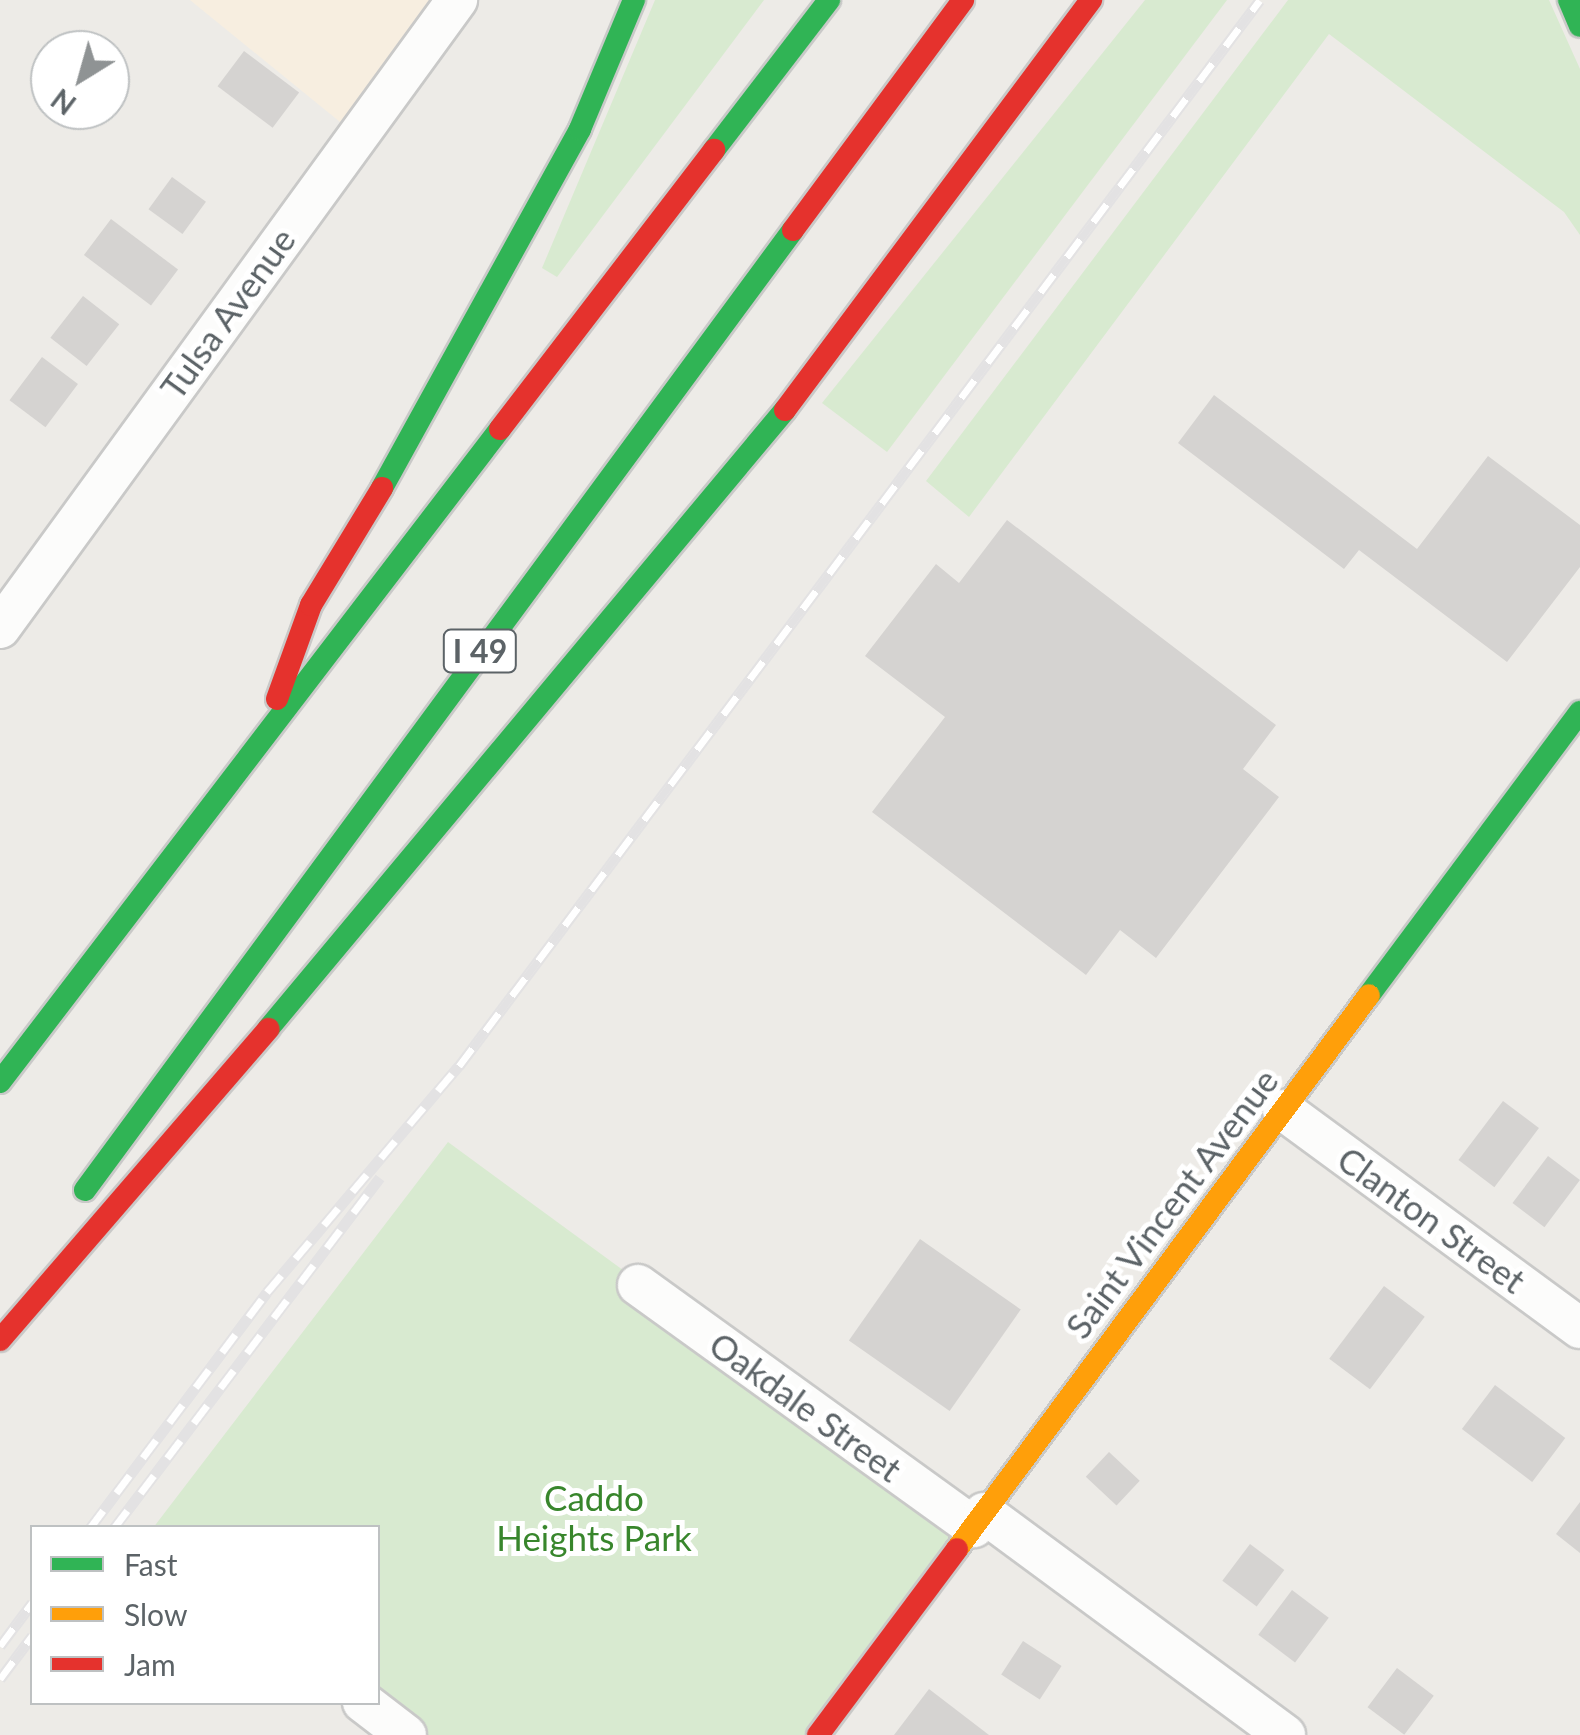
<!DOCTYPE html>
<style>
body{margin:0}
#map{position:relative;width:1580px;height:1735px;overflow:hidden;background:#edebe7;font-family:Lato,sans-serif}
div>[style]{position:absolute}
.commercial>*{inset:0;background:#f7eee0}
.green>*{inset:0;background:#d8ead0}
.building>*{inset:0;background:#d5d3d1;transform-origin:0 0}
.roads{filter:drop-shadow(2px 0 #c9c9c8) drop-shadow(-2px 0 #c9c9c8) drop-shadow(0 2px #c9c9c8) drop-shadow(0 -2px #c9c9c8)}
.street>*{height:40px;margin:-20px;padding:0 20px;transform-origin:20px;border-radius:20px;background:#fcfcfb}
.fast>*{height:22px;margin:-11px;padding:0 11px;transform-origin:11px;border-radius:11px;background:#30b455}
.slow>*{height:22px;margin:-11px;padding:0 11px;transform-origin:11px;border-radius:11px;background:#ff9f0a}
.jam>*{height:22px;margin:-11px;padding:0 11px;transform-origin:11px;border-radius:11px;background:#e5322d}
.rail>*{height:11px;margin-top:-5.5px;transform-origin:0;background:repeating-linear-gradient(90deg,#fff 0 22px,#e3e2e3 0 44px);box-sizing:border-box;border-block:2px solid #e3e2e3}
span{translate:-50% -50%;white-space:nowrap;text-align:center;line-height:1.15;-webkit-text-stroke:10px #fff;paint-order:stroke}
.shield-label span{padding:2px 8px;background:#fff;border:2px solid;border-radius:8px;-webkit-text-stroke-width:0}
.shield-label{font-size:32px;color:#5c6367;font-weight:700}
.street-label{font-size:35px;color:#5c6367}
.park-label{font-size:35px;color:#38862c}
.legend{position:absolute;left:30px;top:1525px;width:350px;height:180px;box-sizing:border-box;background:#fff;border:2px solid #bec1c2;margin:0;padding:12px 18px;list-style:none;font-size:30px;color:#5c6367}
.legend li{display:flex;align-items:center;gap:20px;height:50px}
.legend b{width:50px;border:2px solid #bec1c2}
.north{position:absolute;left:30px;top:30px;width:100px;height:100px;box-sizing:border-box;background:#fff;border:2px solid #bec1c2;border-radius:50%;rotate:217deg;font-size:28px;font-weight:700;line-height:40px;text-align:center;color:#5c6367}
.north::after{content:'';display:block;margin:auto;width:35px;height:45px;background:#8f9394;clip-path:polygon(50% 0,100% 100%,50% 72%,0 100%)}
</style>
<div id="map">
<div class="commercial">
<i style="clip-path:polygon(190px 0,437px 0,345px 126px)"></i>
</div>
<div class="green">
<i style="clip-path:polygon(655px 0,764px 0,557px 277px,542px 268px)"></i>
<i style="clip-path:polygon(1145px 0,1227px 0,887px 452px,822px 403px)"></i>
<i style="clip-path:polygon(1288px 0,1549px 0,1580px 69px,1580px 235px,1564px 212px,1329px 34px,969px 517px,926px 481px)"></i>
<i style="clip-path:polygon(448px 1142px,974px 1527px,818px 1735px,406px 1735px,378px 1702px,378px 1528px,153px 1528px)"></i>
</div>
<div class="building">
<i style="left:244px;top:51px;width:69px;height:44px;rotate:37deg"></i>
<i style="left:172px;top:177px;width:42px;height:40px;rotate:36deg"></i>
<i style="left:111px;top:219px;width:84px;height:45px;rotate:37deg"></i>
<i style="left:83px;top:296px;width:46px;height:53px;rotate:38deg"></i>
<i style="left:42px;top:357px;width:45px;height:54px;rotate:37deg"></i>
<i style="clip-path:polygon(1214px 395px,1417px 549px,1488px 456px,1580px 525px,1580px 567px,1507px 662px,1359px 550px,1344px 569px,1178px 443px)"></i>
<i style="clip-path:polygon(1007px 520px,1276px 725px,1243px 769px,1279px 797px,1156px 958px,1120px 930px,1086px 975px,872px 812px,945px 717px,865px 656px,936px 564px,959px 583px)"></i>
<i style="left:1503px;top:1101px;width:45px;height:74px;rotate:37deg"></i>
<i style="left:1548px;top:1156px;width:40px;height:59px;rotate:37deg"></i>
<i style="left:920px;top:1239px;width:123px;height:124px;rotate:35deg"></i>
<i style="left:1384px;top:1286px;width:51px;height:91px;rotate:37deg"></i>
<i style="left:1495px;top:1385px;width:88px;height:55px;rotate:37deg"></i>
<i style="left:1109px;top:1452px;width:42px;height:34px;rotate:43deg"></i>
<i style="clip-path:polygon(1580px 1502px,1580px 1553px,1556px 1534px)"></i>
<i style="left:1250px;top:1544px;width:43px;height:46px;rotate:37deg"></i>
<i style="left:1292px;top:1590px;width:46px;height:56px;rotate:37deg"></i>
<i style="left:1023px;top:1641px;width:46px;height:40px;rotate:33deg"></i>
<i style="left:1397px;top:1668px;width:46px;height:49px;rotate:37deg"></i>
<i style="clip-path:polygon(929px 1689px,989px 1735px,894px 1735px)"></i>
</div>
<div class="roads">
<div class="street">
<i style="left:0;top:628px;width:777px;rotate:-53.96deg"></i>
<i style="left:1283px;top:1110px;width:368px;rotate:36.3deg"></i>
<i style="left:638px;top:1285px;width:414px;rotate:35.8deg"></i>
<i style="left:984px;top:1513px;width:374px;rotate:36.4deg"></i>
<i style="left:363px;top:1702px;width:54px;rotate:37.5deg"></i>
</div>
<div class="fast">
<i style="left:1569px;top:0;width:28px;rotate:67deg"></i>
<i style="left:714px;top:150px;width:189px;rotate:-52.5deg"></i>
<i style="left:382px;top:488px;width:410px;rotate:-61.1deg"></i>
<i style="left:580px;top:129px;width:140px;rotate:-67.3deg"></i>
<i style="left:1369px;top:995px;width:353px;rotate:-53.3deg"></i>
<i style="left:268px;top:1029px;width:807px;rotate:-50.13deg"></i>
<i style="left:0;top:1082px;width:822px;rotate:-52.56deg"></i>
<i style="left:85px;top:1190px;width:1193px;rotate:-53.59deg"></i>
</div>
<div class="slow">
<i style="left:957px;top:1549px;width:690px;rotate:-53.36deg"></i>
</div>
<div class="jam">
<i style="left:793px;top:230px;width:286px;rotate:-53.5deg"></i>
<i style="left:785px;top:410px;width:512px;rotate:-53.26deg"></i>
<i style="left:500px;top:429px;width:352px;rotate:-52.5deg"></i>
<i style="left:277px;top:699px;width:100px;rotate:-70.1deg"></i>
<i style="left:311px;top:605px;width:137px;rotate:-58.7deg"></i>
<i style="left:0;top:1340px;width:411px;rotate:-49.2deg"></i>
<i style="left:818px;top:1735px;width:232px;rotate:-53.2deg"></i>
</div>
</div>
<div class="rail">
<i style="left:90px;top:1528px;width:295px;rotate:-53.1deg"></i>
<i style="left:267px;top:1292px;width:297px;rotate:-49.7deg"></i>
<i style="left:459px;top:1066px;width:1333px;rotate:-53.08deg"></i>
<i style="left:114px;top:1528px;width:440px;rotate:-52.8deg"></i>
<i style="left:0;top:1646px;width:54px;rotate:-53.3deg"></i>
<i style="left:0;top:1679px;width:54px;rotate:-53.3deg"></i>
</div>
<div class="shield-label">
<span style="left:480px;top:651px">I 49</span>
</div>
<div class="street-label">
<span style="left:227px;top:313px;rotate:-54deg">Tulsa Avenue</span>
<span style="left:1171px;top:1203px;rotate:-53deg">Saint Vincent Avenue</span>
<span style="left:1432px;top:1219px;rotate:36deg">Clanton Street</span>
<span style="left:806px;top:1406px;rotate:36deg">Oakdale Street</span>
</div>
<div class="park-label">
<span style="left:594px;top:1517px">Caddo<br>Heights Park</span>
</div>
<ul class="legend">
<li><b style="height:12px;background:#30b455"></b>Fast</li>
<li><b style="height:12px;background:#ff9f0a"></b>Slow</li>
<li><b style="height:12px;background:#e5322d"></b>Jam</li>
</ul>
<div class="north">N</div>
</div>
